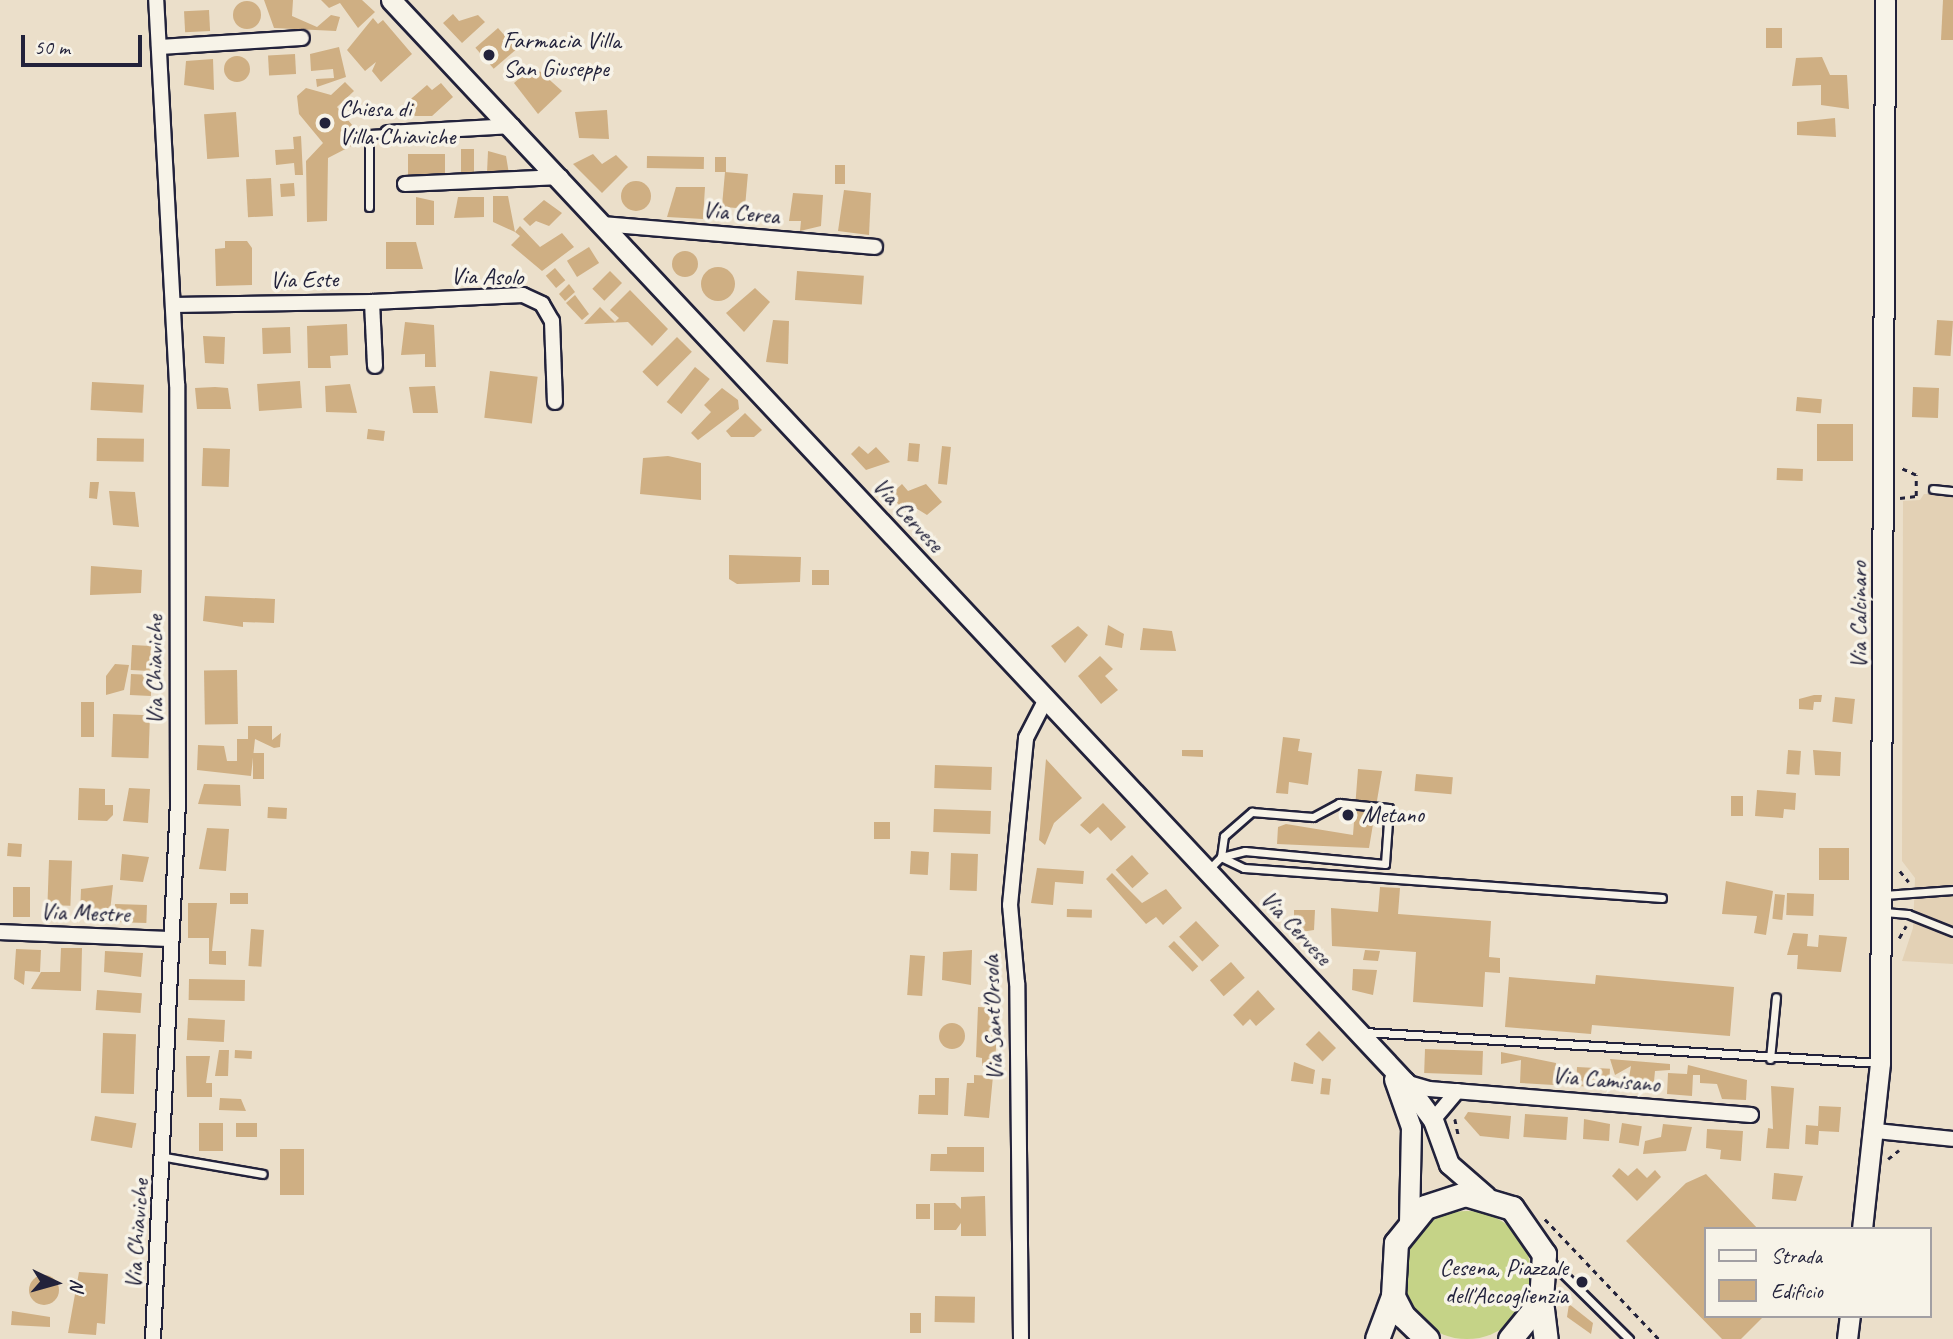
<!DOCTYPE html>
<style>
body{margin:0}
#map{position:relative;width:1953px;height:1339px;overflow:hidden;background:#ebdfca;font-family:Caveat,sans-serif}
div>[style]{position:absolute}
.built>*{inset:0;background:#e3d1b5}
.green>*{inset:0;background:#c5d387}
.round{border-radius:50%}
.building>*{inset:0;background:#cfaf83;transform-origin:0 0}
.path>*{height:2.5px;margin-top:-1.25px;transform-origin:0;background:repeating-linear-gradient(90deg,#22223b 0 5px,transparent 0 10px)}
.roads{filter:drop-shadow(2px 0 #22223b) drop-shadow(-2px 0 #22223b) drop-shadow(0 2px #22223b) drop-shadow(0 -2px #22223b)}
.service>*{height:7px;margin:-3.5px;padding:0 3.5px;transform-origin:3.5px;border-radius:3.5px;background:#f7f3e8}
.minor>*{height:14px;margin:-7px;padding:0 7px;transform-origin:7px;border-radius:7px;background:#f7f3e8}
.secondary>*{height:19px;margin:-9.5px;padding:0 9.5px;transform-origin:9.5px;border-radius:9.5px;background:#f7f3e8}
.primary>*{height:23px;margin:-11.5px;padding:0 11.5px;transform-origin:11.5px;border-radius:11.5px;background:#f7f3e8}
.dots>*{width:19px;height:19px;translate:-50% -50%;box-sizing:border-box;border:4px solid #f7f3e8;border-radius:50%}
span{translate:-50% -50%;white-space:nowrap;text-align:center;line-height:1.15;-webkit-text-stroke:7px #f7f3e8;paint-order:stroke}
.poi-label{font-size:24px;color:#22223b}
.left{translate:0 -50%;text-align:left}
.right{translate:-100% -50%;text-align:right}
.street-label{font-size:24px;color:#22223b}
.legend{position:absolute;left:1704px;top:1227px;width:228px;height:91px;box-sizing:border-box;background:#f7f3e8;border:2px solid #a29fa3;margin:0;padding:9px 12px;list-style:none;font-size:21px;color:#22223b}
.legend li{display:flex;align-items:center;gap:14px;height:35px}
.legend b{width:35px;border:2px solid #a29fa3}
.north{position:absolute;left:21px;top:1248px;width:70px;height:70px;-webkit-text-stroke:5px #f7f3e8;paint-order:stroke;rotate:95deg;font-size:19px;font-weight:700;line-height:28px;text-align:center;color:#22223b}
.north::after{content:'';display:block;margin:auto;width:24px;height:32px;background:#22223b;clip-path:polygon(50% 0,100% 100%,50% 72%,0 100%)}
.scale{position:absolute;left:21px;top:35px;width:121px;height:32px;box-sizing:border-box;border:4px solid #22223b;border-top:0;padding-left:9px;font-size:21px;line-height:24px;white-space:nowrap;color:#22223b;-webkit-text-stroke:5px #f7f3e8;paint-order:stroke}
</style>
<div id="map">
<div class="built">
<i style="clip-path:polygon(1924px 494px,1953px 495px,1953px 964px,1902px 961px,1913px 928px,1915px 878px,1902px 861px,1903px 501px,1920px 500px)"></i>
</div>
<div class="green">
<i class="round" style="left:1403px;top:1211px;width:128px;height:128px"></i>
</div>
<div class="building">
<i style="clip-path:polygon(264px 0,293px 0,292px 16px,317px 27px,331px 15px,340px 17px,336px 31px,274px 28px)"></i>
<i style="clip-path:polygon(321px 0,362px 0,375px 12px,358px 28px,340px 3px,329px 8px)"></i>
<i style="clip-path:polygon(1943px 0,1953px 0,1953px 40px,1941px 40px)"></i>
<i class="round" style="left:233px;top:1px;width:28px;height:28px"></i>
<i style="left:209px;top:10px;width:21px;height:25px;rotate:87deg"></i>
<i style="clip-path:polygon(453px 14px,459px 21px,478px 15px,485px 22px,462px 43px,443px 23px)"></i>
<i style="clip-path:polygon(373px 18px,378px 24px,383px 20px,412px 54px,381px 82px,372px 71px,376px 62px,365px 71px,347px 50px)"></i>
<i style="left:498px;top:28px;width:28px;height:30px;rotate:49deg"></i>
<i style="left:1766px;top:28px;width:16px;height:20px"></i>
<i style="clip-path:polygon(339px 47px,346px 77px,317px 87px,316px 79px,334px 78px,333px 69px,311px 71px,310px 54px)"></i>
<i style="left:295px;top:54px;width:20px;height:27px;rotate:87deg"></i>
<i class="round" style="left:224px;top:56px;width:26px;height:26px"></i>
<i style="clip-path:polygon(1822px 57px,1830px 75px,1847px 75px,1849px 109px,1821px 105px,1821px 85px,1792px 86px,1796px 58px)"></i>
<i style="clip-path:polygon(213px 59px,214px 90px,184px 85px,186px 61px)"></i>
<i style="clip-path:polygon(534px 66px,562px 91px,538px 114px,514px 83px)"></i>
<i style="clip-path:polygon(345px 82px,354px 91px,337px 107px,358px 132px,357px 143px,328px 158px,327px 221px,307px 222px,306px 161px,323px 143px,299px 114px,297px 96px,306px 88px,331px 95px)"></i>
<i style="clip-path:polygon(441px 83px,453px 97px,432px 116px,415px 116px,405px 104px,427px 85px,432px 90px)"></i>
<i style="clip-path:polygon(607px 110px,609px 139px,579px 138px,575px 112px)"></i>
<i style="left:236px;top:112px;width:45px;height:32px;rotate:86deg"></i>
<i style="clip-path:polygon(1835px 118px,1836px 137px,1797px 135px,1797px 122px)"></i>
<i style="clip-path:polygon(301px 136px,303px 175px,295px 175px,294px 163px,276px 165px,275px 150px,294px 149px,293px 137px)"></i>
<i style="left:461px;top:149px;width:13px;height:24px"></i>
<i style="clip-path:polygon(488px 151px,506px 156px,509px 174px,487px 173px)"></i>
<i style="left:408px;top:154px;width:37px;height:22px"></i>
<i style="clip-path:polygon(593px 154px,602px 164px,616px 155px,628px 167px,602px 193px,573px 164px)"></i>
<i style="left:647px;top:156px;width:57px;height:12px;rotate:1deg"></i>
<i style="left:715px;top:157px;width:11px;height:15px"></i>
<i style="left:835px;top:165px;width:10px;height:19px"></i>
<i style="left:725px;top:172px;width:23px;height:35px;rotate:5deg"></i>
<i style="left:271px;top:178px;width:38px;height:25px;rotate:87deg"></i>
<i class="round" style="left:621px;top:181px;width:30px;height:30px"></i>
<i style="left:294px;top:183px;width:13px;height:14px;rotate:86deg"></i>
<i style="clip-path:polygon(676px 187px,705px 187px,703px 219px,667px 217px)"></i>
<i style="clip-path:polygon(844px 190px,871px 193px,869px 235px,838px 231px)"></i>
<i style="clip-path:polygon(793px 193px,823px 195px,821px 226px,800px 231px,801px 221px,789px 221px)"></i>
<i style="clip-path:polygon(493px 196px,508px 196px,515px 232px,520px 226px,540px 247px,562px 233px,574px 247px,542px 271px,511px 245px,520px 236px,515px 232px,493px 222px)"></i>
<i style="clip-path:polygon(416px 197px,434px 201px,434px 225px,416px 225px)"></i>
<i style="clip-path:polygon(458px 197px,484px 197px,484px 217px,454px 218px)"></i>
<i style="clip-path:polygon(544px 200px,562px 213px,549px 226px,536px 221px,530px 226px,523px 219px)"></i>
<i style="clip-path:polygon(225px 241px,247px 241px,252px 248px,252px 285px,216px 286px,215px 249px,225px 248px)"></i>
<i style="clip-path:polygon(386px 242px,416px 242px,423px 269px,386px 269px)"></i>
<i style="left:589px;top:247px;width:19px;height:26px;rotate:58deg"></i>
<i class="round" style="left:672px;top:251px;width:26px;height:26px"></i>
<i class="round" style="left:701px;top:267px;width:34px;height:34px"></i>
<i style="left:555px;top:268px;width:16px;height:12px;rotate:50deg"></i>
<i style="left:610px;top:271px;width:17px;height:25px;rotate:45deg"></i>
<i style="left:797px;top:271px;width:67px;height:29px;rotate:4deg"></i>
<i style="clip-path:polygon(569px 284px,575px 292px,565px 301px,559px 294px)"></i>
<i style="clip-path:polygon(755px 288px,770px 302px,744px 332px,726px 313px)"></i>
<i style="clip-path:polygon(630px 290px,668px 329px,652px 346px,628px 322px,584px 324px,600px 307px,615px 322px,619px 318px,610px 310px)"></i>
<i style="clip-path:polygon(575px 295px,589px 314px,582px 320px,566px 303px)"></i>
<i style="clip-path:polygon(773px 320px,789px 321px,788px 364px,766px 362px)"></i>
<i style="left:1937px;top:320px;width:16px;height:35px;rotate:4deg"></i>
<i style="clip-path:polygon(405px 322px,434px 325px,436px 367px,425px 367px,425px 354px,401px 355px)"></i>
<i style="clip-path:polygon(347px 324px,348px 355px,330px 356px,331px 368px,308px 368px,307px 326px)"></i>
<i style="left:290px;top:327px;width:26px;height:28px;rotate:88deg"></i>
<i style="clip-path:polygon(203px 336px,225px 337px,224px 364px,205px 363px)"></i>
<i style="left:677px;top:337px;width:21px;height:49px;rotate:45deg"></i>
<i style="left:695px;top:367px;width:19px;height:45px;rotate:39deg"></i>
<i style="left:490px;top:371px;width:48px;height:47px;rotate:7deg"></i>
<i style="left:300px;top:381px;width:27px;height:43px;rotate:86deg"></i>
<i style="left:92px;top:382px;width:52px;height:28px;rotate:3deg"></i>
<i style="clip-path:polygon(350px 384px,357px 413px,326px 412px,325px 386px)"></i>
<i style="clip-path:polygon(435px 386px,438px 413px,413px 413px,409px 387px)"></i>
<i style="clip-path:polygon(215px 387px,228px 388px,231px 409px,197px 409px,195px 388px)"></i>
<i style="left:1913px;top:387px;width:26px;height:30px;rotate:2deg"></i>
<i style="clip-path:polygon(722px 388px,738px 400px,739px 409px,698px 440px,691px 433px,711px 412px,704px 405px)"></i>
<i style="left:1797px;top:397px;width:25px;height:14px;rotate:5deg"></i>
<i style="clip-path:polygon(745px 413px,762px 430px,754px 437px,731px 437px,726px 431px)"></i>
<i style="left:1817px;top:424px;width:36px;height:37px"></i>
<i style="left:368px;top:429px;width:17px;height:10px;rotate:7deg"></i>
<i style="left:97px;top:438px;width:47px;height:23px;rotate:1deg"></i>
<i style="left:909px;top:443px;width:11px;height:18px;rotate:5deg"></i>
<i style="clip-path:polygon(859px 446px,868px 454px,876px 447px,890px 462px,866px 470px,851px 454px)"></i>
<i style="left:942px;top:446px;width:9px;height:38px;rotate:6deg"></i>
<i style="left:203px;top:448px;width:27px;height:38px;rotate:2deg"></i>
<i style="clip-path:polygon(668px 456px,701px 463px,701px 500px,640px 494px,643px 458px)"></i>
<i style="left:1777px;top:468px;width:26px;height:12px;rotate:2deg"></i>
<i style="clip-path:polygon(90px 482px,99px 482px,97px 499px,89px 498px)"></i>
<i style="clip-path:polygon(902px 484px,908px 491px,926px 484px,942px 502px,927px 515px,914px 507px,907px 514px,890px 495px)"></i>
<i style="clip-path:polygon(109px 491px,135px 492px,139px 527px,113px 525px)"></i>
<i style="clip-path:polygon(729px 555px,801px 557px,800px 582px,737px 584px,729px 579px)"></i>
<i style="clip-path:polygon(91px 566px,142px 570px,141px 593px,90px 595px)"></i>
<i style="left:812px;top:570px;width:17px;height:15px"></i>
<i style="clip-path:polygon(205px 596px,275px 599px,274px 623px,243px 622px,243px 627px,203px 621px)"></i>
<i style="clip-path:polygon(1108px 625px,1124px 634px,1122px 648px,1105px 645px)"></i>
<i style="clip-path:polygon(1078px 626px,1088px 635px,1065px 663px,1051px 646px)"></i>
<i style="clip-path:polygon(1143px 628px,1172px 631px,1176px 651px,1140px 650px)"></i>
<i style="left:132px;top:645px;width:19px;height:25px;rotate:3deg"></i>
<i style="clip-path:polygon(1100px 656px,1113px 669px,1105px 676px,1118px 690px,1101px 704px,1078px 676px)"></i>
<i style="clip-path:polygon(115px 664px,129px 665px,124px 690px,106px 695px,106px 676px)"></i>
<i style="left:237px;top:670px;width:54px;height:33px;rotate:89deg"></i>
<i style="left:131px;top:674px;width:21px;height:21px;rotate:3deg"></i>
<i style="clip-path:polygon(1814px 695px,1822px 695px,1821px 702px,1814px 702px,1813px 710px,1799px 709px,1799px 699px)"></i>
<i style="left:1835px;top:697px;width:20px;height:25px;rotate:6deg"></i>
<i style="left:81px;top:702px;width:13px;height:35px"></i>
<i style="left:113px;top:714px;width:37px;height:43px;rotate:2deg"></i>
<i style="clip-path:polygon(248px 726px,272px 726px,272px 740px,281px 733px,280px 747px,274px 748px,255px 739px,251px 776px,197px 770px,198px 745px,224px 746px,227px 761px,237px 761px,237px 739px,248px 739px)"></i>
<i style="clip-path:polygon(1283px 737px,1300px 739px,1298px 751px,1312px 753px,1308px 785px,1289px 782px,1288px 794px,1276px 793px)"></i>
<i style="clip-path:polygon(1182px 750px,1203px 750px,1203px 757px,1182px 756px)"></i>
<i style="left:1788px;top:750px;width:13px;height:24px;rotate:4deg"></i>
<i style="clip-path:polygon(1813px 750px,1841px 752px,1840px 776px,1815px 775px)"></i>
<i style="left:253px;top:753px;width:11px;height:26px"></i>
<i style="clip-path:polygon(1046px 759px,1082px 798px,1054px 823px,1045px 845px,1039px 840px)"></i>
<i style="left:935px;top:765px;width:57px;height:23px;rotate:2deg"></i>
<i style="clip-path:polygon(1358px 769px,1382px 771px,1369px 848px,1277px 844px,1278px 827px,1286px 824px,1353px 835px)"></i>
<i style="left:1416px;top:774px;width:37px;height:17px;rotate:5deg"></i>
<i style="clip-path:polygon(204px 784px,240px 785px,241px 806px,198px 804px)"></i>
<i style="clip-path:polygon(79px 788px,105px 789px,105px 805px,113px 805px,113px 815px,107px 821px,78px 820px)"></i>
<i style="clip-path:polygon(129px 788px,150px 789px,148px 823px,123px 821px)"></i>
<i style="clip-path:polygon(1757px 790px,1796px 793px,1795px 810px,1784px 809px,1783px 818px,1755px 816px)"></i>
<i style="left:1731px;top:796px;width:12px;height:20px"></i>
<i style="clip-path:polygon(1103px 803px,1126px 827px,1111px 841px,1098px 827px,1090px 834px,1080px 825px)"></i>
<i style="left:268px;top:807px;width:19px;height:11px;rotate:3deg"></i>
<i style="left:934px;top:809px;width:57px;height:23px;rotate:2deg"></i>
<i style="left:874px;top:822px;width:16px;height:17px"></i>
<i style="clip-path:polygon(207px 828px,229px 829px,226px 871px,199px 869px)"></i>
<i style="left:8px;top:843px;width:14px;height:13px;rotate:4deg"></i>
<i style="left:1819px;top:848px;width:30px;height:32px"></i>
<i style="left:911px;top:851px;width:18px;height:23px;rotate:3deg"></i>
<i style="left:951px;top:853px;width:27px;height:37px;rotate:2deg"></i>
<i style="clip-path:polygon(122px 854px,149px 857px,143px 882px,120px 880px)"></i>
<i style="left:1132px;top:855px;width:25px;height:22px;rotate:48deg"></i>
<i style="left:49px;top:860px;width:23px;height:45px;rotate:2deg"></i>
<i style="clip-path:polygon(1037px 868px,1084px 871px,1083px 884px,1055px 882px,1053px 905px,1031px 903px)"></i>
<i style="clip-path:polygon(1112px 873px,1142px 903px,1166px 889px,1182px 908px,1163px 925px,1156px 917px,1146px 924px,1106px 879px)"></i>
<i style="clip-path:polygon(1726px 881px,1773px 891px,1766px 935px,1754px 933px,1757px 916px,1722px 914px)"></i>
<i style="clip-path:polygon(113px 885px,109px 920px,80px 916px,81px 889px)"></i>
<i style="left:13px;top:887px;width:17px;height:30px"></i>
<i style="clip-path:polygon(1380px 887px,1400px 888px,1398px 914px,1491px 921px,1489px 957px,1500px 958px,1500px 973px,1485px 972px,1483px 1007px,1413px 1002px,1416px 952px,1332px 946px,1331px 908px,1378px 912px)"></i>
<i style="left:230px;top:893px;width:18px;height:11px"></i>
<i style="left:1787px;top:893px;width:27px;height:22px;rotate:2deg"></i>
<i style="left:1775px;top:894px;width:10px;height:25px;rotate:6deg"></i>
<i style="clip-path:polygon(188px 903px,217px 903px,212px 951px,226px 951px,226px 965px,209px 964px,209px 938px,188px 938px)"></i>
<i style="left:115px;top:904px;width:32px;height:18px;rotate:2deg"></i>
<i style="left:1067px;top:909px;width:25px;height:8px;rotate:2deg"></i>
<i style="clip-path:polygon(1294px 910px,1315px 910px,1314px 930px,1294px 933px)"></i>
<i style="left:1196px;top:921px;width:34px;height:23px;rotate:47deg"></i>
<i style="left:251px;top:929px;width:13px;height:37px;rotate:4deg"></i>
<i style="clip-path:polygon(1793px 933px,1808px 934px,1807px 946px,1818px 947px,1819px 935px,1847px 937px,1841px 972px,1797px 969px,1798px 955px,1787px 955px)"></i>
<i style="left:1174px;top:941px;width:35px;height:8px;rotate:46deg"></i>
<i style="clip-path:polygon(61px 948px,82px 948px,81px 991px,31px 989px,41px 972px,60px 972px)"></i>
<i style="clip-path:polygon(16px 949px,41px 950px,40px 972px,25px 971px,24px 985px,14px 979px)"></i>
<i style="clip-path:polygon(972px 950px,971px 985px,942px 980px,943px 952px)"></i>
<i style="clip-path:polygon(1365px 950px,1380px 951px,1378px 961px,1363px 960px)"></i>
<i style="clip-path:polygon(105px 951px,143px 953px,141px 977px,104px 972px)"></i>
<i style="left:910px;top:955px;width:15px;height:40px;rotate:4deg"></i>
<i style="left:1231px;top:962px;width:21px;height:28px;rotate:49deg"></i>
<i style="clip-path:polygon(1353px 969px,1377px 970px,1373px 995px,1352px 990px)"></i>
<i style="clip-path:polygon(1596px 975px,1734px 987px,1730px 1036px,1592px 1025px,1591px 1034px,1505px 1027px,1509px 977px,1595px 984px)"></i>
<i style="left:189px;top:979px;width:56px;height:21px;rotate:1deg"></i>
<i style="left:97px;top:990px;width:45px;height:20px;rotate:4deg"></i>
<i style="clip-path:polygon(1258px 990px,1275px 1009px,1256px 1026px,1250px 1019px,1243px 1026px,1233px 1015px)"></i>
<i style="clip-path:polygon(978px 1007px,998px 1008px,995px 1066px,982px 1066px,982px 1058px,976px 1057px)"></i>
<i style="left:188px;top:1018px;width:37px;height:22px;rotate:3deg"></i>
<i class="round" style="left:939px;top:1023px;width:26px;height:26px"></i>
<i style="left:1319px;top:1031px;width:24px;height:19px;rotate:45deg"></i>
<i style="left:103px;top:1033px;width:33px;height:60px;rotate:2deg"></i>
<i style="left:1425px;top:1049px;width:58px;height:24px;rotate:2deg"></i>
<i style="clip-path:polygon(219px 1050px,229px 1050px,228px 1076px,215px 1076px)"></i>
<i style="left:235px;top:1050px;width:17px;height:8px;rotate:3deg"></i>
<i style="clip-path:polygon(1501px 1052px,1556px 1063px,1554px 1085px,1520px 1083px,1521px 1060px,1501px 1064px)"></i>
<i style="clip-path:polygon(186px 1056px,210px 1056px,206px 1083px,212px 1083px,212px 1097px,187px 1097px)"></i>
<i style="clip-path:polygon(1610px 1059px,1670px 1064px,1670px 1070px,1655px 1071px,1653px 1092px,1627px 1090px,1631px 1066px,1615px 1075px)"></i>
<i style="clip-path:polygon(1294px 1062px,1315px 1070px,1313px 1084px,1291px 1081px)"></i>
<i style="clip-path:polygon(1688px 1065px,1747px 1080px,1746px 1100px,1722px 1099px,1717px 1084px,1700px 1083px,1700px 1075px,1693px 1075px,1692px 1096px,1667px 1094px,1668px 1073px,1687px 1074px)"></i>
<i style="left:1577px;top:1067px;width:33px;height:19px;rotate:3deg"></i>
<i style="clip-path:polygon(974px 1075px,993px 1076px,989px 1118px,964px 1116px,967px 1083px,974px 1083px)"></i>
<i style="clip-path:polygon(935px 1078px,949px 1078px,948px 1115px,918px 1114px,919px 1095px,935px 1095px)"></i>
<i style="left:1322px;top:1078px;width:9px;height:16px;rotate:6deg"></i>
<i style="clip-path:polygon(1771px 1086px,1794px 1088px,1789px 1149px,1766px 1148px,1768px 1128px,1773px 1129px)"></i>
<i style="clip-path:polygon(220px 1098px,241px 1099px,246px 1111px,219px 1110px)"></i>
<i style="clip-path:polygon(1819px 1106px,1841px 1107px,1839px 1132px,1819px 1131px,1818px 1145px,1805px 1144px,1806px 1125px,1818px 1126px)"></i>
<i style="clip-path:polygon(1468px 1112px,1511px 1116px,1509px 1139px,1480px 1136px,1464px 1118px)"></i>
<i style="left:1525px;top:1114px;width:43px;height:23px;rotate:4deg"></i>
<i style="left:95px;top:1116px;width:42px;height:25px;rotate:10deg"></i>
<i style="clip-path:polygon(1584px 1119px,1610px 1124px,1609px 1141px,1583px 1139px)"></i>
<i style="left:199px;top:1123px;width:24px;height:28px"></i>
<i style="left:236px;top:1123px;width:21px;height:14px"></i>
<i style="left:1622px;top:1123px;width:20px;height:20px;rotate:9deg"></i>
<i style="clip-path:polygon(1663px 1124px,1692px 1127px,1686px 1151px,1643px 1154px,1645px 1141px,1661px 1137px)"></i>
<i style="clip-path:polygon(1707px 1129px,1743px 1131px,1741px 1161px,1720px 1159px,1721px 1150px,1706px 1148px)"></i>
<i style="clip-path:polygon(947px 1147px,984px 1147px,984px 1172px,930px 1171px,931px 1154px,947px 1154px)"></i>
<i style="left:280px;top:1149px;width:24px;height:46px"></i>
<i style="clip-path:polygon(1619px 1168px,1628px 1176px,1637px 1168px,1647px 1178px,1655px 1170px,1661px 1177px,1637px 1201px,1612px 1176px)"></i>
<i style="clip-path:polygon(1774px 1173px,1803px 1176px,1796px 1201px,1772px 1199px)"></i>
<i style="clip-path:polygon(1706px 1174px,1758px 1229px,1706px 1229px,1706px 1316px,1764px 1316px,1741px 1339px,1722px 1339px,1626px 1241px,1686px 1183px)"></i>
<i style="clip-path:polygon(985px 1196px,986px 1236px,961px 1236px,961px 1223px,956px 1230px,934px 1230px,934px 1203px,955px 1203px,961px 1209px,961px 1197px)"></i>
<i style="left:916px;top:1204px;width:14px;height:15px"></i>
<i style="clip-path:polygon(79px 1272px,108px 1274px,105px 1324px,97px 1323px,96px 1335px,68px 1333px)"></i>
<i class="round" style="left:29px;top:1275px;width:30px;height:30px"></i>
<i style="left:935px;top:1296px;width:40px;height:26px;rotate:1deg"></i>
<i style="clip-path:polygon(1569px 1304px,1593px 1323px,1591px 1334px,1567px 1317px)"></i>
<i style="clip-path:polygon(12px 1311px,50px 1317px,50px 1327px,11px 1325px)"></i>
<i style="left:910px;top:1313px;width:11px;height:20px"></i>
</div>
<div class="path">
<i style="left:1900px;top:498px;width:16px;rotate:-7deg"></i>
<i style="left:1916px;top:496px;width:21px;rotate:-90deg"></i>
<i style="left:1916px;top:475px;width:17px;rotate:-156deg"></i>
<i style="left:1900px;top:871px;width:14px;rotate:51deg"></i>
<i style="left:1899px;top:938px;width:14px;rotate:-60deg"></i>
<i style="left:1455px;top:1119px;width:19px;rotate:78deg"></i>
<i style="left:1888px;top:1159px;width:14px;rotate:-39deg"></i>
<i style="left:1545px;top:1219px;width:166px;rotate:46.5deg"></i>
</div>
<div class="roads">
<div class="service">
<i style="left:369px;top:207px;width:73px;rotate:-90deg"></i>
<i style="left:369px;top:134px;width:19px;rotate:-3deg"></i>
<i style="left:1933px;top:489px;width:20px;rotate:6deg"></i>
<i style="left:1339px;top:803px;width:50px;rotate:5.7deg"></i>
<i style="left:1389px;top:808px;width:56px;rotate:94.1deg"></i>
<i style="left:1385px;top:864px;width:141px;rotate:-174.7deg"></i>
<i style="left:1245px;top:851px;width:25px;rotate:166deg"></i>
<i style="left:1221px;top:857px;width:21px;rotate:-82deg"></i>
<i style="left:1224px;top:836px;width:37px;rotate:-41deg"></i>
<i style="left:1252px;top:812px;width:61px;rotate:4.7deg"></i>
<i style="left:1313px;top:817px;width:30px;rotate:-28deg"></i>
<i style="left:1207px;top:871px;width:20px;rotate:-45deg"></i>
<i style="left:1221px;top:857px;width:25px;rotate:26deg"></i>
<i style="left:1244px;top:868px;width:419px;rotate:4.1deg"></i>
<i style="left:1884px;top:895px;width:69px;rotate:-4.1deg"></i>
<i style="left:1884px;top:912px;width:24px;rotate:5deg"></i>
<i style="left:1908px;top:914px;width:48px;rotate:21.8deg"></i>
<i style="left:1364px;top:1032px;width:517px;rotate:3.44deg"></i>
<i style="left:1770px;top:1059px;width:62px;rotate:-84.5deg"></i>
<i style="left:165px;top:1157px;width:99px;rotate:9.8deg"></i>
<i style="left:1550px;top:1261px;width:111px;rotate:44.6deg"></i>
</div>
<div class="minor">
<i style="left:159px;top:47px;width:143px;rotate:-3.6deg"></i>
<i style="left:388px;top:133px;width:125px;rotate:-3.2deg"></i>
<i style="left:405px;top:184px;width:156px;rotate:-2.6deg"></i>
<i style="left:603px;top:224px;width:273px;rotate:4.8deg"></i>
<i style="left:372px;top:302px;width:151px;rotate:-2.7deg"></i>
<i style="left:523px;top:295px;width:21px;rotate:25deg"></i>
<i style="left:542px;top:304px;width:20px;rotate:60deg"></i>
<i style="left:552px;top:321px;width:81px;rotate:87.9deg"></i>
<i style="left:173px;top:305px;width:199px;rotate:-0.9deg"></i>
<i style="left:372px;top:302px;width:64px;rotate:87.3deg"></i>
<i style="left:0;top:932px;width:168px;rotate:2.4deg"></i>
<i style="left:1405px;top:1082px;width:25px;rotate:16deg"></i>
<i style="left:1429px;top:1089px;width:323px;rotate:4.6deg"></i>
<i style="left:1433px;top:1120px;width:38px;rotate:-50deg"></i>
<i style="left:1876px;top:1131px;width:77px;rotate:5.9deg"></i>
<i style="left:153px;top:1339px;width:539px;rotate:-87.34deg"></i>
<i style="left:178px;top:801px;width:417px;rotate:-90.1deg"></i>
<i style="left:177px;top:384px;width:385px;rotate:-93.1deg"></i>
<i style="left:1021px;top:1339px;width:356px;rotate:-90.6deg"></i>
<i style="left:1017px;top:983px;width:78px;rotate:-95.1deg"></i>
<i style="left:1010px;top:905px;width:168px;rotate:-84.5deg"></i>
<i style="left:1026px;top:738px;width:42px;rotate:-62.8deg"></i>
</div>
<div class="secondary">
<i style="left:391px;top:0;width:1483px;rotate:46.86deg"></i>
<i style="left:1405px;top:1082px;width:47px;rotate:53.6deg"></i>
<i style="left:1433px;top:1120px;width:47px;rotate:70deg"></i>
<i style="left:1449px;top:1164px;width:49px;rotate:40.9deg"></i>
<i style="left:1394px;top:1079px;width:51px;rotate:70.5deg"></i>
<i style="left:1411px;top:1127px;width:94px;rotate:91.2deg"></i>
<i style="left:1862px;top:1229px;width:167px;rotate:-83.8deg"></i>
<i style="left:1880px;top:1063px;width:1063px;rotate:-89.73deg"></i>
<i style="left:1847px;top:1339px;width:23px;rotate:-83deg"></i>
</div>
<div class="primary">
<i style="left:1541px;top:1301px;width:38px;rotate:83deg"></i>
<i style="left:1377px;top:1339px;width:46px;rotate:-69.6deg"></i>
<i style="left:1427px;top:1339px;width:33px;rotate:-136deg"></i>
<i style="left:1403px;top:1316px;width:22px;rotate:-117deg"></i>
<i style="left:1393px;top:1296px;width:53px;rotate:-86.8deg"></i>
<i style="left:1396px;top:1243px;width:46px;rotate:-51.1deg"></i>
<i style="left:1425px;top:1207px;width:42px;rotate:-18deg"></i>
<i style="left:1465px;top:1194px;width:49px;rotate:16.6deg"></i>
<i style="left:1512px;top:1208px;width:56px;rotate:55.2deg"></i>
<i style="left:1544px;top:1254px;width:47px;rotate:93.7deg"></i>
<i style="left:1541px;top:1301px;width:49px;rotate:129.2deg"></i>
</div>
</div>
<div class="dots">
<i style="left:489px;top:55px;background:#22223b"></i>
<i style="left:325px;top:123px;background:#22223b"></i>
<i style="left:1348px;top:815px;background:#22223b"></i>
<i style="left:1582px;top:1282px;background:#22223b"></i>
</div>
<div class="poi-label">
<span class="left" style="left:503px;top:55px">Farmacia Villa<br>San Giuseppe</span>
<span class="left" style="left:339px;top:123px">Chiesa di<br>Villa Chiaviche</span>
<span class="left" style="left:1362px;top:815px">Metano</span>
<span class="right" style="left:1568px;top:1282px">Cesena, Piazzale<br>dell'Accoglienzia</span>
</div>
<div class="street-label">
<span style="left:741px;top:213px;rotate:5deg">Via Cerea</span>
<span style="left:487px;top:277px;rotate:1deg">Via Asolo</span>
<span style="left:304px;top:280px;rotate:-1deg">Via Este</span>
<span style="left:908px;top:515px;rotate:47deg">Via Cervese</span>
<span style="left:1859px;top:615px;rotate:-90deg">Via Calcinaro</span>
<span style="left:155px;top:670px;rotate:-90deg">Via Chiaviche</span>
<span style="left:85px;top:913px;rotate:2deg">Via Mestre</span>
<span style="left:1296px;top:928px;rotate:47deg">Via Cervese</span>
<span style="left:993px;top:1018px;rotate:-92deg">Via Sant'Orsola</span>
<span style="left:1606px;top:1080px;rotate:5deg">Via Camisano</span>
<span style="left:137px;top:1234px;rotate:-86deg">Via Chiaviche</span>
</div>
<ul class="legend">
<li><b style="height:9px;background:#f7f3e8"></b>Strada</li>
<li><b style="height:19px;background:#cfaf83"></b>Edificio</li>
</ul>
<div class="north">N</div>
<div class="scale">50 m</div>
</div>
